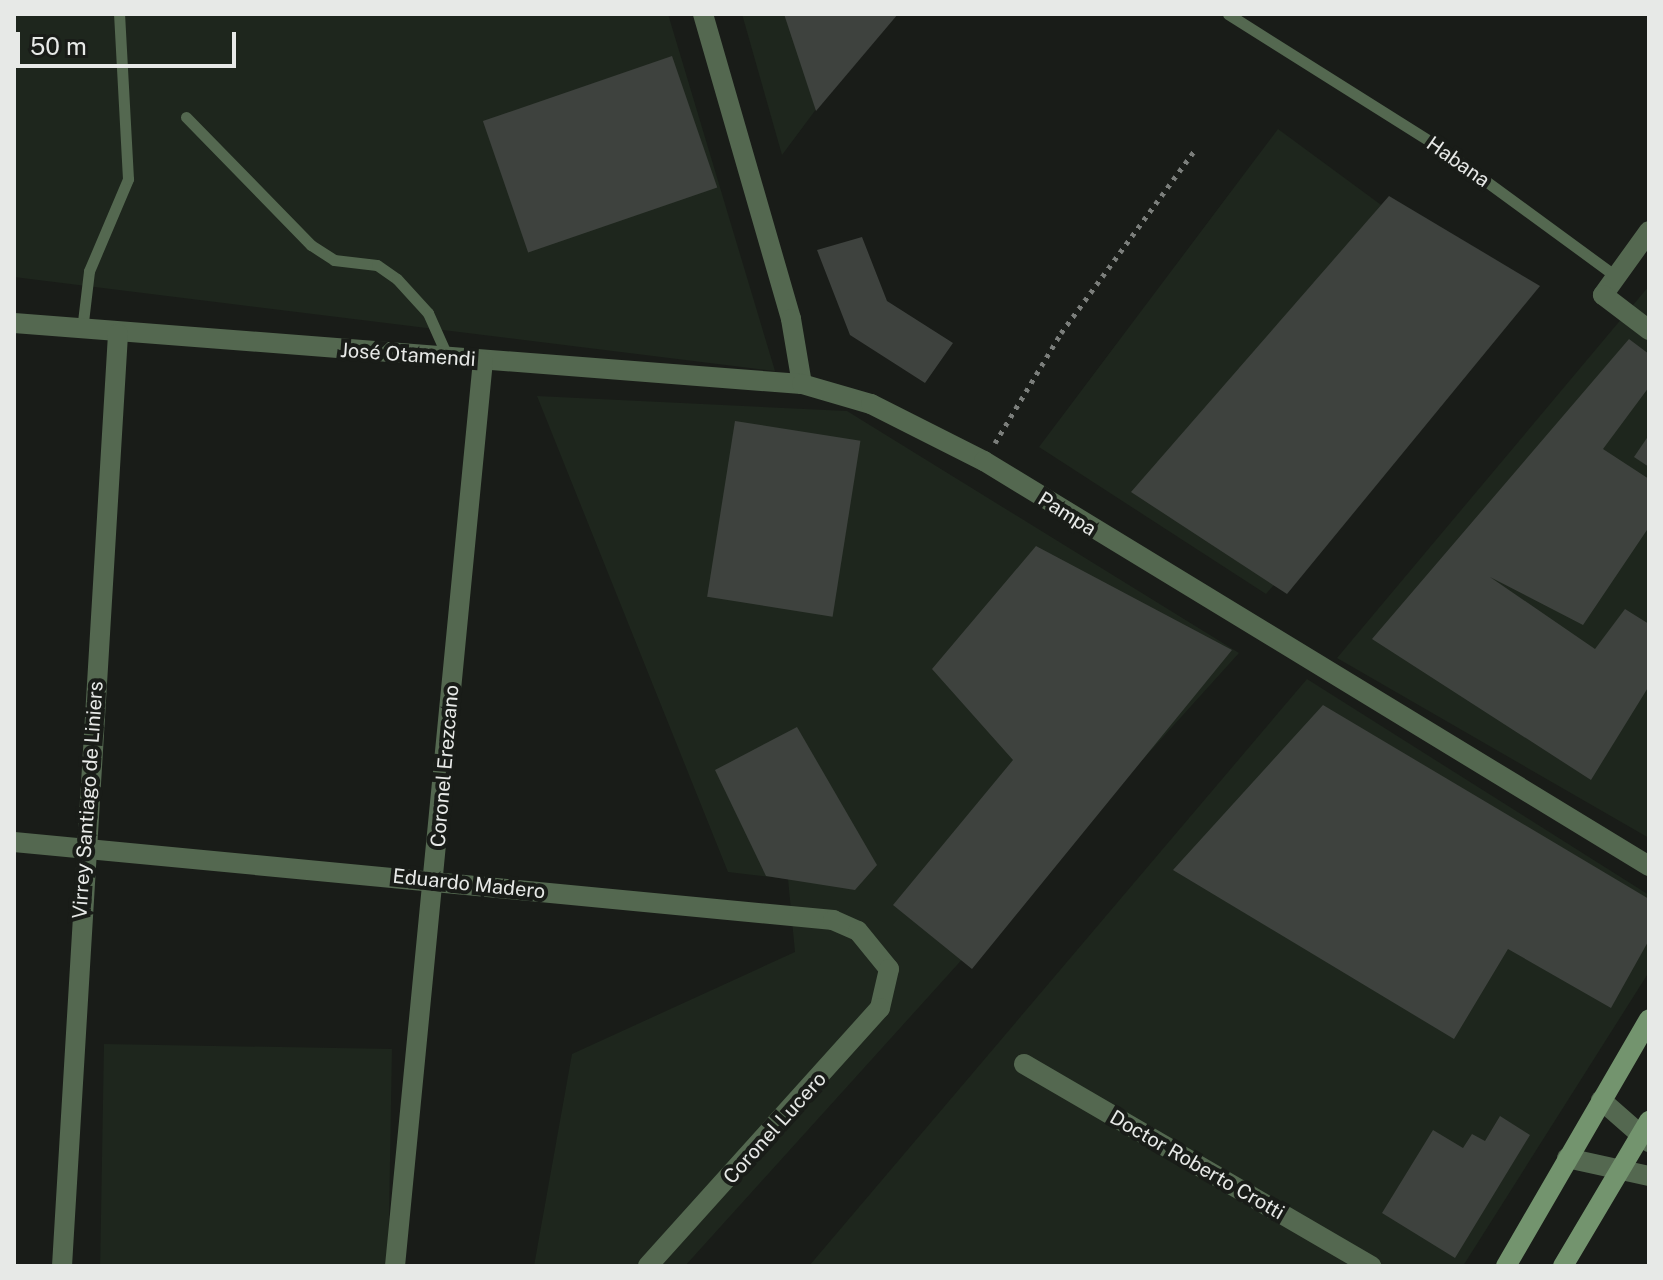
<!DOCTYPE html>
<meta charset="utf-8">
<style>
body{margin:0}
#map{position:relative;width:1663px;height:1280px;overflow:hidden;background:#191c18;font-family:"Public Sans",sans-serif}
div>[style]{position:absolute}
.built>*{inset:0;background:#1e261d;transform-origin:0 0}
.building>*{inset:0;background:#3e423e;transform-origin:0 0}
.path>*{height:5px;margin-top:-2.5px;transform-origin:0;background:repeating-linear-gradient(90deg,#7b7e7b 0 4px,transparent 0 10px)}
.service>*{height:11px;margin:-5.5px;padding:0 5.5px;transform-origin:5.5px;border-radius:5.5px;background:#546850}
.minor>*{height:20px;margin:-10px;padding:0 10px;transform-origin:10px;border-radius:10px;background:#546850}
.secondary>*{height:20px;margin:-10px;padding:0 10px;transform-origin:10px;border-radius:10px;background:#73946e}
span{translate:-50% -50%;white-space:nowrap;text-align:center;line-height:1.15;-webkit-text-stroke:8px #191c18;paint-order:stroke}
.street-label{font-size:20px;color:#e7e9e7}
.frame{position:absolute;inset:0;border:16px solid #e7e9e7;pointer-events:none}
.scale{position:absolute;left:16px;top:32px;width:220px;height:36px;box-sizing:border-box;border:4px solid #e7e9e7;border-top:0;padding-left:10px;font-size:24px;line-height:28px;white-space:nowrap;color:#e7e9e7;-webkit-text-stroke:6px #191c18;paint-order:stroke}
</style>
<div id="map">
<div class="built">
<i style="clip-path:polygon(14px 14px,668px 14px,775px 371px,14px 277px)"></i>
<i style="clip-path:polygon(742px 14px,887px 14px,782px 155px)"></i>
<i style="clip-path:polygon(1278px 129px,1517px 305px,1266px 594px,1039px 447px)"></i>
<i style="clip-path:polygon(1649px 286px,1649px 838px,1337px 658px)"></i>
<i style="clip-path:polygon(537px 396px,847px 411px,1239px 653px,685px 1266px,534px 1266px,572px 1054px,795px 952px,788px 879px,728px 872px)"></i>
<i style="clip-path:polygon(1307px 679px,1649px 895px,1649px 972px,1463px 1266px,809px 1266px)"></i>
<i style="left:104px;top:1044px;width:288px;height:222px;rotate:1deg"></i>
</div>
<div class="building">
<i style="clip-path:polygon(784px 14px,898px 14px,816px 111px)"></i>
<i style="left:672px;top:56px;width:139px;height:200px;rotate:71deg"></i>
<i style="clip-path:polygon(1389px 196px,1540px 286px,1287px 594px,1131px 492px)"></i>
<i style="clip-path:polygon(862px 237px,887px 301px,953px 343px,925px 383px,850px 335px,817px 250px)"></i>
<i style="clip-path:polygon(1629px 339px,1649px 354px,1649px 387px,1603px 449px,1649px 479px,1649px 527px,1583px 625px,1490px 577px,1595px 649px,1625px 609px,1649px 624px,1649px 686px,1591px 780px,1372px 639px)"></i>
<i style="left:735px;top:421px;width:127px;height:178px;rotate:9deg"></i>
<i style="clip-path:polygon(1649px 435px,1649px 467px,1634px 457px)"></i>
<i style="clip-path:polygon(1036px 546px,1232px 650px,972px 969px,893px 905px,1013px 760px,932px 669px)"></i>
<i style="clip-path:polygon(1323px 705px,1649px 899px,1649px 940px,1611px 1008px,1508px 949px,1454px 1039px,1173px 870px)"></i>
<i style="clip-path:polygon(797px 727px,877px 865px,855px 890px,766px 876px,715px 770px)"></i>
<i style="clip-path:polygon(1500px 1116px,1530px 1135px,1455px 1258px,1382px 1213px,1433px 1130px,1463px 1148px,1472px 1134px,1485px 1141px)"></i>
</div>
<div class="path">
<i style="left:995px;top:443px;width:128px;rotate:-59deg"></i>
<i style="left:1061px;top:333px;width:227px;rotate:-53.8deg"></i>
</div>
<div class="service">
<i style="left:1228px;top:14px;width:253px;rotate:32.2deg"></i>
<i style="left:1442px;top:149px;width:212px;rotate:36.2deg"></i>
<i style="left:186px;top:117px;width:179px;rotate:45.7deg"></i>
<i style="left:311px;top:245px;width:27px;rotate:33deg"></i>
<i style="left:334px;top:260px;width:43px;rotate:6.6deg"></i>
<i style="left:377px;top:265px;width:24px;rotate:35deg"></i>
<i style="left:397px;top:279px;width:46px;rotate:47.6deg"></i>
<i style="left:428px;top:313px;width:49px;rotate:66deg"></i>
<i style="left:82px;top:330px;width:59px;rotate:-83.2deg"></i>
<i style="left:89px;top:271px;width:100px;rotate:-67deg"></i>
<i style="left:128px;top:179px;width:165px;rotate:-93.1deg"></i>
</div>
<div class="minor">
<i style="left:703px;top:14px;width:317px;rotate:73.9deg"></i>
<i style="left:791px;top:319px;width:66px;rotate:80.4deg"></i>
<i style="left:1649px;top:231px;width:79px;rotate:125.7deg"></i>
<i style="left:1603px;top:295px;width:58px;rotate:37.3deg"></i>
<i style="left:14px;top:323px;width:790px;rotate:4.43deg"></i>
<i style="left:802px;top:384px;width:72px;rotate:16.2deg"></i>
<i style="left:871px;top:404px;width:127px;rotate:26.8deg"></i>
<i style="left:984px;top:461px;width:779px;rotate:31.34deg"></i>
<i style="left:14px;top:842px;width:823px;rotate:5.44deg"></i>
<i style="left:833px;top:920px;width:27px;rotate:24deg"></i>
<i style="left:858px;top:931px;width:49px;rotate:50.8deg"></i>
<i style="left:889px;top:969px;width:40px;rotate:103deg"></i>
<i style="left:880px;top:1008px;width:347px;rotate:132deg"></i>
<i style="left:1024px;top:1064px;width:402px;rotate:30.2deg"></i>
<i style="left:1601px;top:1100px;width:64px;rotate:41.2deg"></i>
<i style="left:1567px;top:1158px;width:84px;rotate:12.4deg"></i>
<i style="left:62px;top:1266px;width:934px;rotate:-86.56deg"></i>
<i style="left:395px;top:1266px;width:909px;rotate:-84.45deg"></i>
</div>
<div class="secondary">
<i style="left:1506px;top:1266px;width:285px;rotate:-59.9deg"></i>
<i style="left:1563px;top:1266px;width:169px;rotate:-59.3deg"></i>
</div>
<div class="street-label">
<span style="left:1458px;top:162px;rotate:35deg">Habana</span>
<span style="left:408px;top:355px;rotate:4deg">José Otamendi</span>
<span style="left:1067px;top:514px;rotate:32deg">Pampa</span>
<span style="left:445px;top:766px;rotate:-85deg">Coronel Erezcano</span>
<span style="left:88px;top:800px;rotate:-86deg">Virrey Santiago de Liniers</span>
<span style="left:469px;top:884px;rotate:6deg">Eduardo Madero</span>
<span style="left:775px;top:1128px;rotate:-48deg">Coronel Lucero</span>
<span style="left:1197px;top:1165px;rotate:30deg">Doctor Roberto Crotti</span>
</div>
<div class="frame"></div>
<div class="scale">50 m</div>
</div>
